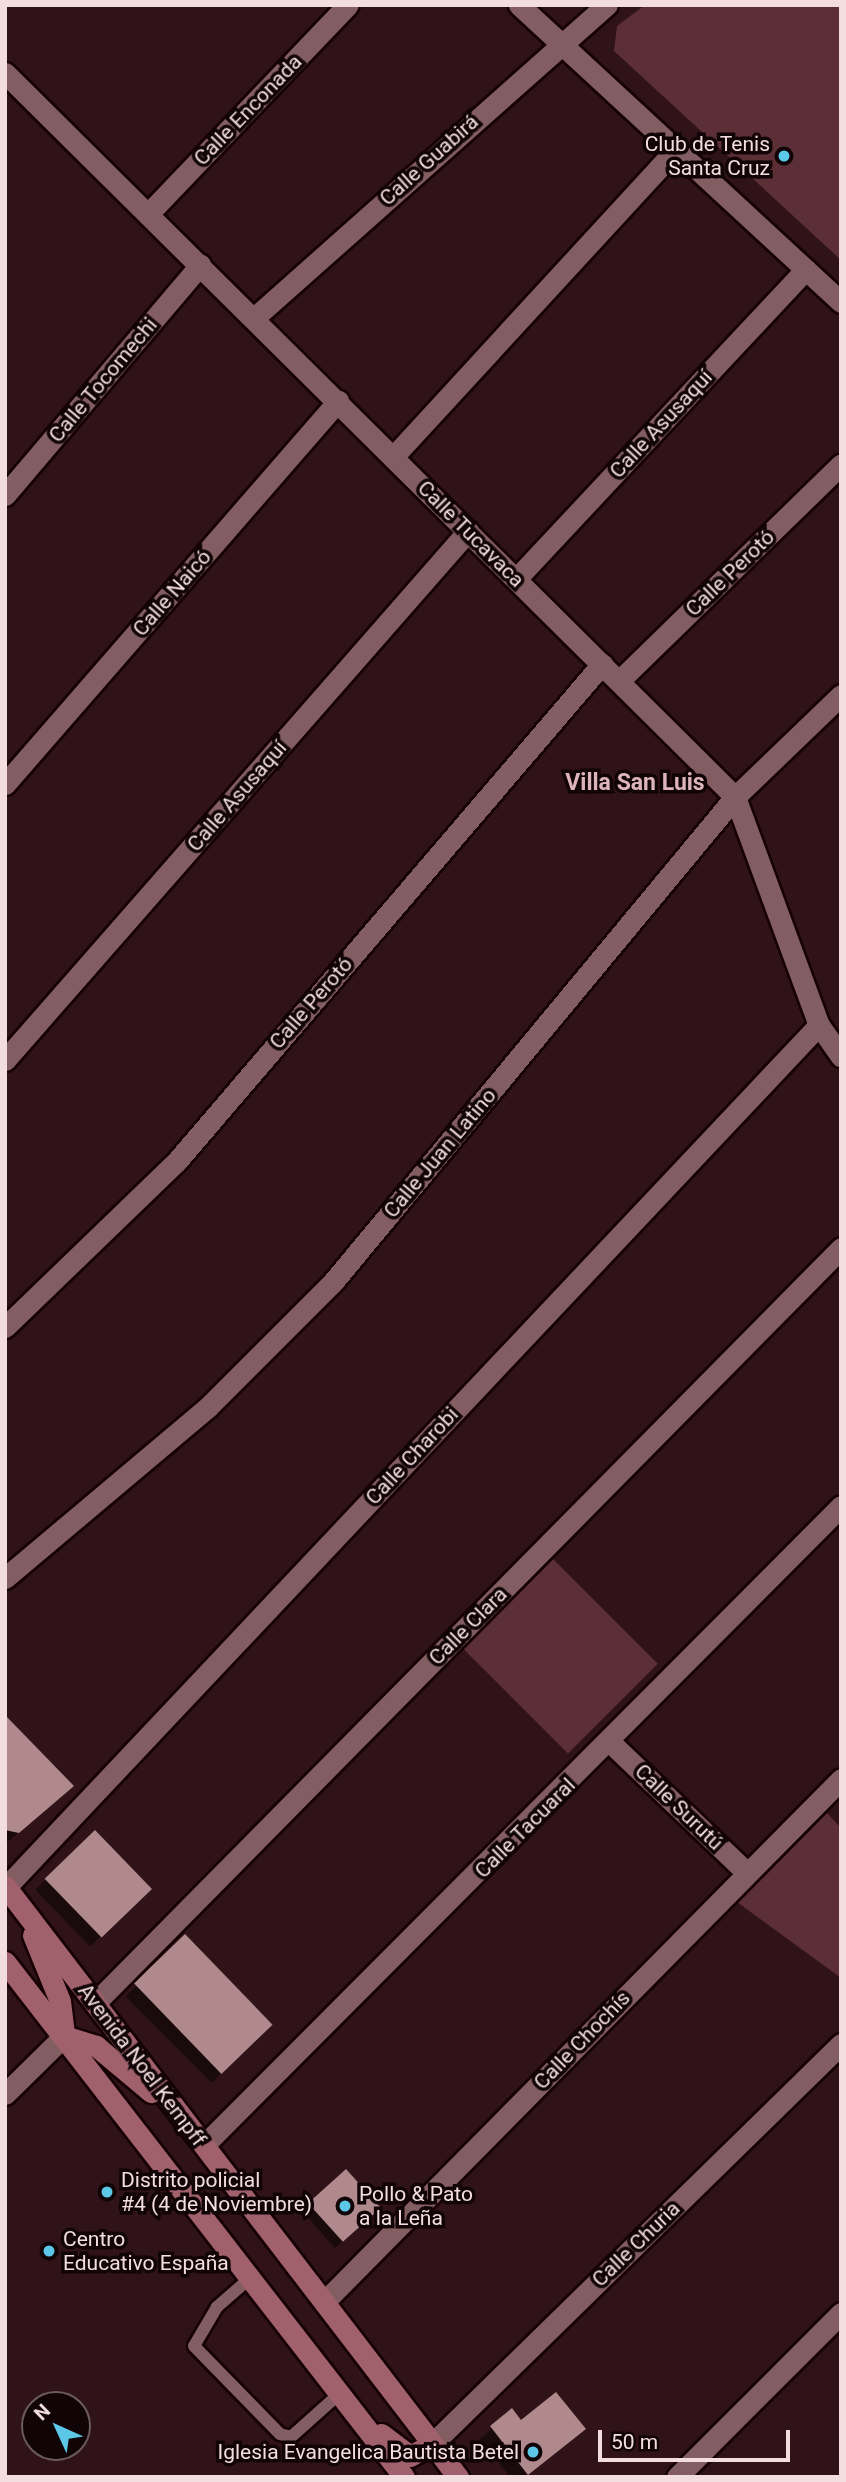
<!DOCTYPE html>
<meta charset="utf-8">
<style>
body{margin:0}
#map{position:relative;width:846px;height:2482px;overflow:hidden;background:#301318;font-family:Roboto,sans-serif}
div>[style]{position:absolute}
.green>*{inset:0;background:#5c2f36;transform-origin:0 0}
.shadow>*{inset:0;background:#0007;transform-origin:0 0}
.building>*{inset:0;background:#b0898d;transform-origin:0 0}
.roads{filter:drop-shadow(2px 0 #160104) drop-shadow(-2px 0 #160104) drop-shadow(0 2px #160104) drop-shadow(0 -2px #160104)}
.service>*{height:12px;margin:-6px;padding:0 6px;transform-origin:6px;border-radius:6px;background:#825d62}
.minor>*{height:21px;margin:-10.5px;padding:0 10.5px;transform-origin:10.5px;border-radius:10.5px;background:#825d62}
.secondary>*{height:21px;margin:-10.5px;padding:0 10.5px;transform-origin:10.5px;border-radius:10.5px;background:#a0616c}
.dots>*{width:19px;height:19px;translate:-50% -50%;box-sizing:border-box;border:4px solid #100406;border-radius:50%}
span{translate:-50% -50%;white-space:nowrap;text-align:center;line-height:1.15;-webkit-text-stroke:7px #100406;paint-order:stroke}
.street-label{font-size:21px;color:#f3dddf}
.poi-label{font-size:21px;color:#f3dddf}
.right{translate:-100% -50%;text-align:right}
.left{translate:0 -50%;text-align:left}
.neighbourhood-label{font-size:23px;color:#ddb4b9;font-weight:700}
.frame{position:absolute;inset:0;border:7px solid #f3dddf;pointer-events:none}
.north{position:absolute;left:21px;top:2391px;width:70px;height:70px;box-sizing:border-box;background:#100406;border:2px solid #6b5b5d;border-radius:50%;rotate:315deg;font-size:19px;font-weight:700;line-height:28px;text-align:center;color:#f3dddf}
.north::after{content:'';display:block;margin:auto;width:24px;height:32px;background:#5cc7e7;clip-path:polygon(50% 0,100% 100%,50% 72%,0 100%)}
.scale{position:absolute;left:598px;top:2430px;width:192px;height:32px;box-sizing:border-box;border:4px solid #f3dddf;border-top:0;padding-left:9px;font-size:21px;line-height:24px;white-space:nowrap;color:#f3dddf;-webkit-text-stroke:5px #100406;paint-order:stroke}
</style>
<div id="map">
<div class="green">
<i style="clip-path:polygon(645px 5px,841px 5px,841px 260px,614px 51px,617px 26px)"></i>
<i style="left:551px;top:1557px;width:151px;height:127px;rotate:45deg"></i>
<i style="clip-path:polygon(825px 1811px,841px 1828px,841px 1978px,737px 1902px)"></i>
</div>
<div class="shadow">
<i style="clip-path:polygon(5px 1715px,72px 1786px,5px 1844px)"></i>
<i style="left:95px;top:1832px;width:79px;height:83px;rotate:46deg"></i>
<i style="left:185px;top:1937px;width:122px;height:84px;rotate:45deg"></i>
<i style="clip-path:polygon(346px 2172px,372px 2215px,335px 2248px,303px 2212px)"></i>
<i style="clip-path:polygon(512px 2411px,521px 2422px,572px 2440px,526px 2477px,510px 2477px,480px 2439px)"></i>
</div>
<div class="building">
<i style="clip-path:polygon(5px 1715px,74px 1786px,19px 1833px,5px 1830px)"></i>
<i style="left:95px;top:1830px;width:82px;height:70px;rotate:46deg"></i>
<i style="left:185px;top:1934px;width:126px;height:71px;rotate:46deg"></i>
<i style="left:346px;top:2169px;width:52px;height:51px;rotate:48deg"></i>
<i style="clip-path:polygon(556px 2392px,586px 2429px,528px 2475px,490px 2426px,512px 2408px,521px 2420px)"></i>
</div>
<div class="roads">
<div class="service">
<i style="left:249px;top:2279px;width:43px;rotate:138.8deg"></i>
<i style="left:217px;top:2307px;width:45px;rotate:120.5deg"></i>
<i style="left:194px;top:2346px;width:123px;rotate:45.7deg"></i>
<i style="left:280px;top:2434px;width:11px;rotate:15deg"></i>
<i style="left:291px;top:2437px;width:63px;rotate:-41.8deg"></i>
</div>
<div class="minor">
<i style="left:519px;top:5px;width:438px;rotate:42.7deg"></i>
<i style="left:5px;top:73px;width:1028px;rotate:44.76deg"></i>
<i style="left:735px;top:797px;width:243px;rotate:69.8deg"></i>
<i style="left:819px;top:1025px;width:38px;rotate:55deg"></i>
<i style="left:148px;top:214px;width:289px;rotate:-46.3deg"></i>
<i style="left:254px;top:318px;width:472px;rotate:-41.6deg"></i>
<i style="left:393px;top:457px;width:418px;rotate:-47.4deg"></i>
<i style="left:5px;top:495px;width:302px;rotate:-49.7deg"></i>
<i style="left:516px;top:579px;width:424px;rotate:-46.9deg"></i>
<i style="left:619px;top:681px;width:310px;rotate:-44.3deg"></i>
<i style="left:5px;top:784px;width:508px;rotate:-48.99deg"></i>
<i style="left:5px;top:1060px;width:703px;rotate:-48.81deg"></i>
<i style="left:5px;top:1327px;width:239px;rotate:-44deg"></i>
<i style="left:177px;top:1161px;width:654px;rotate:-49.47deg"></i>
<i style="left:5px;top:1578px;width:265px;rotate:-40.1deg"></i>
<i style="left:208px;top:1407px;width:177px;rotate:-45deg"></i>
<i style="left:333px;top:1282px;width:630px;rotate:-50.35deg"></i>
<i style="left:735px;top:797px;width:147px;rotate:-43.9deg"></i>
<i style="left:611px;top:1743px;width:187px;rotate:43.7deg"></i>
<i style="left:6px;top:1887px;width:1185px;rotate:-46.68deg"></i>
<i style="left:95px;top:2003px;width:1061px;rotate:-45.34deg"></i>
<i style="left:5px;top:2094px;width:83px;rotate:-44.5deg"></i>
<i style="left:204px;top:2145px;width:902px;rotate:-45.09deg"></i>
<i style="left:324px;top:2302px;width:735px;rotate:-45.33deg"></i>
<i style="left:432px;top:2444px;width:572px;rotate:-44.36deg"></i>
<i style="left:677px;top:2477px;width:232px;rotate:-45deg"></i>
</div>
<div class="secondary">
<i style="left:5px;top:1886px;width:745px;rotate:52.53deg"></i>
<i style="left:33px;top:1935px;width:71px;rotate:67.8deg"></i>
<i style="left:60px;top:2001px;width:35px;rotate:83deg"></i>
<i style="left:5px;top:1962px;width:651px;rotate:52.23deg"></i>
<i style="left:64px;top:2036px;width:34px;rotate:17deg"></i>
<i style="left:96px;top:2046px;width:72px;rotate:39.9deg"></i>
<i style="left:381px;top:2434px;width:36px;rotate:37deg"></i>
<i style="left:410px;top:2456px;width:25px;rotate:-29deg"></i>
</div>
</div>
<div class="dots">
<i style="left:784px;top:156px;background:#5cc7e7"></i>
<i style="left:107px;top:2192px;background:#5cc7e7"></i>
<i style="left:345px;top:2206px;background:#5cc7e7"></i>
<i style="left:49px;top:2251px;background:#5cc7e7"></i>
<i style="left:533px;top:2452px;background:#5cc7e7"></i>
</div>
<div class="street-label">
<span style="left:248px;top:110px;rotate:-46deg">Calle Enconada</span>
<span style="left:429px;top:160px;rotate:-42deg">Calle Guabirá</span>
<span style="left:103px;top:380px;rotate:-50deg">Calle Tocomechi</span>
<span style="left:661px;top:424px;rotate:-47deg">Calle Asusaquí</span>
<span style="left:471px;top:534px;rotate:45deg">Calle Tucavaca</span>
<span style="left:730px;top:573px;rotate:-44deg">Calle Perotó</span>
<span style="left:172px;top:593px;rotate:-49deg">Calle Naicó</span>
<span style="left:237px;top:796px;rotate:-49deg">Calle Asusaquí</span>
<span style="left:311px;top:1003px;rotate:-49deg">Calle Perotó</span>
<span style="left:440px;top:1153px;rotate:-50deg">Calle Juan Latino</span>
<span style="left:412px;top:1456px;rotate:-47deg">Calle Charobi</span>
<span style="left:468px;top:1626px;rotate:-45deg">Calle Clara</span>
<span style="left:679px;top:1807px;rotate:44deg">Calle Surutú</span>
<span style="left:525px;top:1828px;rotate:-45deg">Calle Tacuaral</span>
<span style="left:582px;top:2040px;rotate:-46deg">Calle Chochís</span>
<span style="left:142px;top:2065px;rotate:53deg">Avenida Noel Kempff</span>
<span style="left:636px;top:2244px;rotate:-44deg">Calle Churia</span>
</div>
<div class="poi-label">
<span class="right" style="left:770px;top:156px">Club de Tenis<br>Santa Cruz</span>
<span class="left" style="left:121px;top:2192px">Distrito policial<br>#4 (4 de Noviembre)</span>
<span class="left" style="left:359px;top:2206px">Pollo &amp; Pato<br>a la Leña</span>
<span class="left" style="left:63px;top:2251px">Centro<br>Educativo España</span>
<span class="right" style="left:519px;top:2452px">Iglesia Evangelica Bautista Betel</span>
</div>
<div class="neighbourhood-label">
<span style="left:635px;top:783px">Villa San Luis</span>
</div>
<div class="frame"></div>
<div class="north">N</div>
<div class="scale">50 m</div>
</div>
